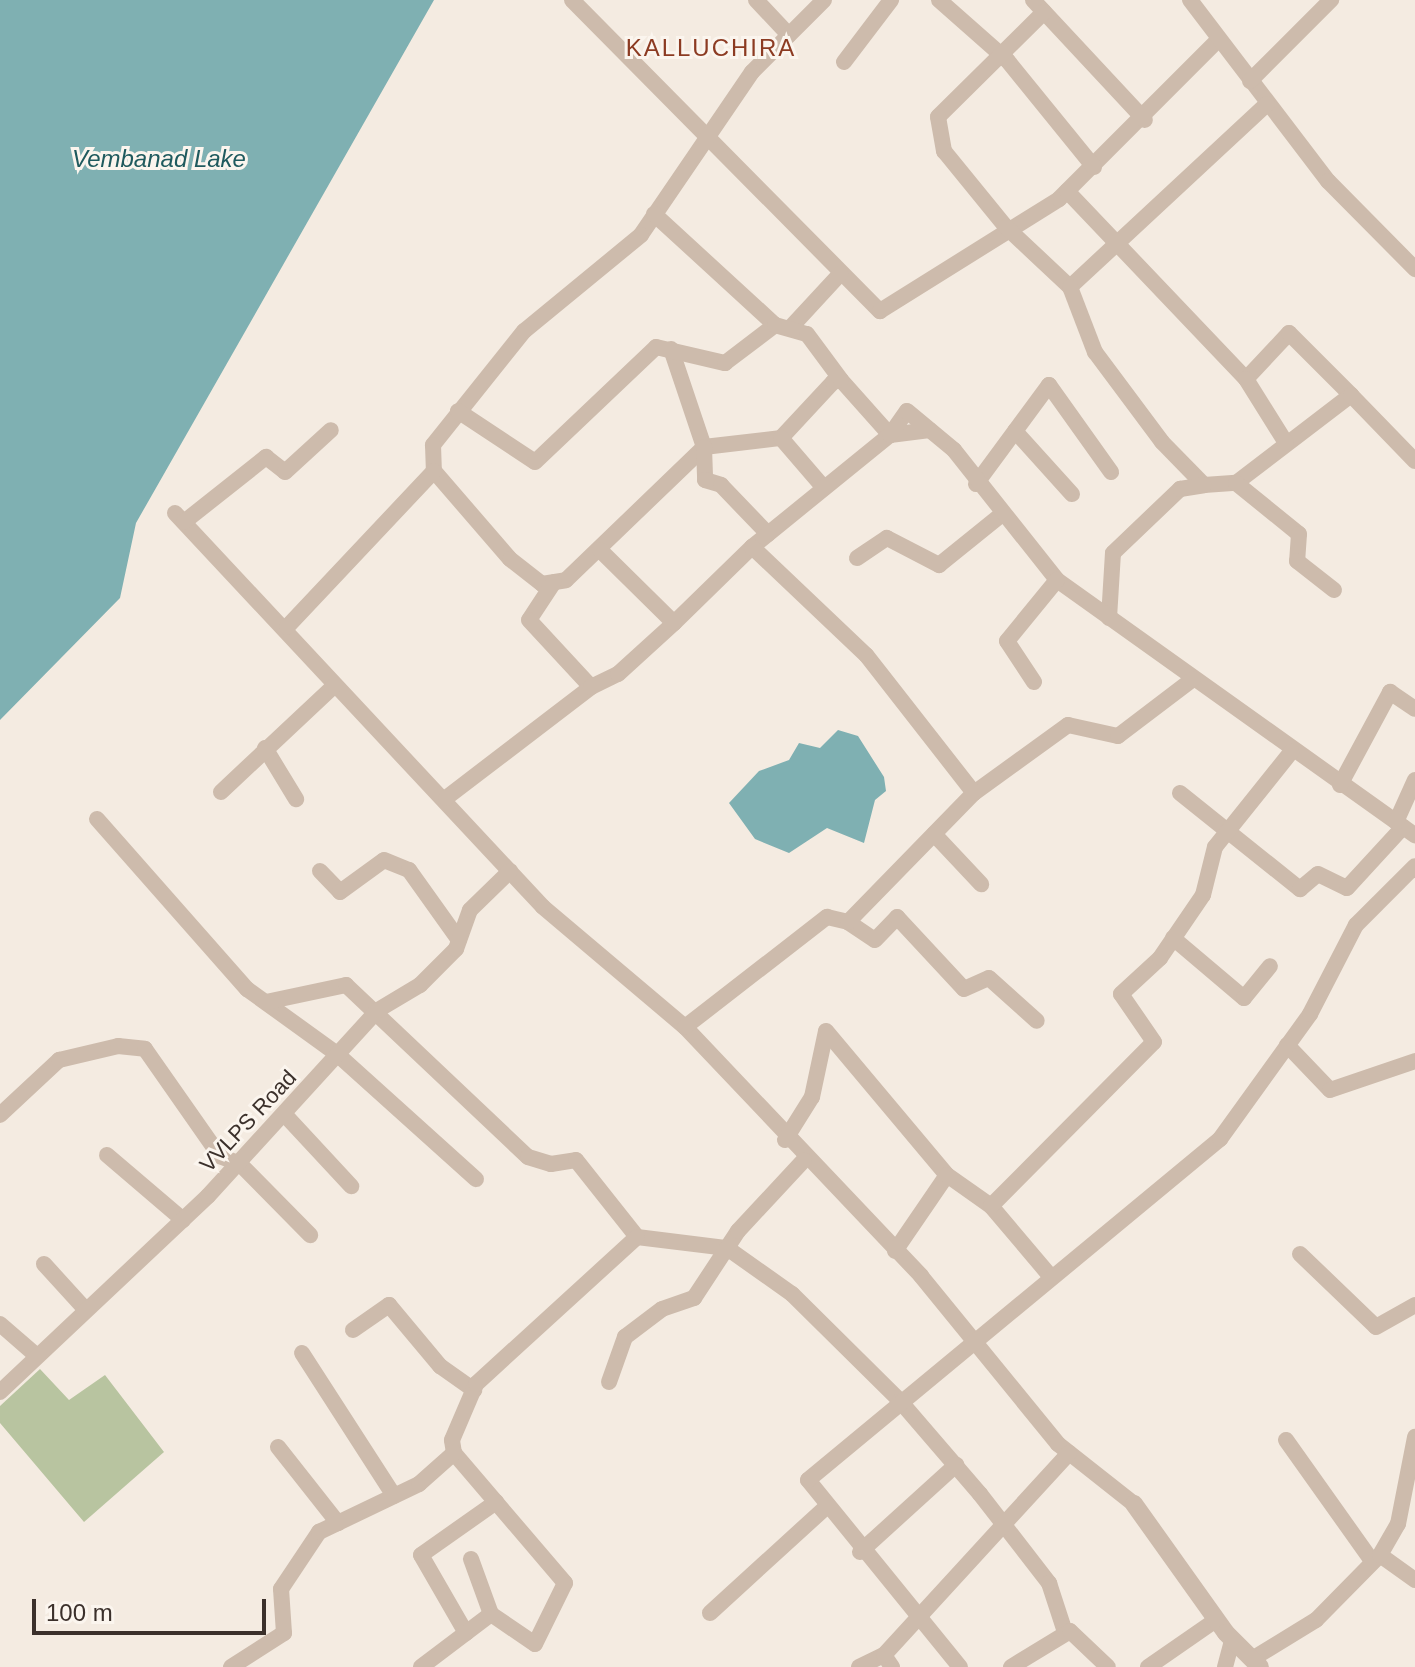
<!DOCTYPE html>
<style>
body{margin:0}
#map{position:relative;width:1415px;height:1667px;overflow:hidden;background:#f4ebe1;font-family:Helvetica,sans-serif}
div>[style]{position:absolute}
.green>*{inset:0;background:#b8c4a0}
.water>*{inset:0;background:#7fb0b2}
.minor>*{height:16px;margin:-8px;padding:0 8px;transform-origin:8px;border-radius:8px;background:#cdbbac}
.tertiary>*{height:18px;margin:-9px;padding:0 9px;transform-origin:9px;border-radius:9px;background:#cdbbac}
span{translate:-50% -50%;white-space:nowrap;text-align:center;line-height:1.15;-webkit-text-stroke:6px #fbf5ee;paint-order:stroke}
.street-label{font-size:22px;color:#3b302b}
.neighbourhood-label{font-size:24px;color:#8c3b22;letter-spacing:2px}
.water-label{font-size:24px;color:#1f5a5e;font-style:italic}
.scale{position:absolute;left:32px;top:1599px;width:234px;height:36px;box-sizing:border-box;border:4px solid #3b302b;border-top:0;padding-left:10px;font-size:24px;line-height:28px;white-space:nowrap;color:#3b302b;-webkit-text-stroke:6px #fbf5ee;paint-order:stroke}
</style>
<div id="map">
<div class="green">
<i style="clip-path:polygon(40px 1369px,69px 1400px,105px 1375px,164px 1452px,84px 1522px,0 1423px,0 1406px)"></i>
</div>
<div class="water">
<i style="clip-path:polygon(0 0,434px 0,136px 523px,120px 598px,0 720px)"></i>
<i style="clip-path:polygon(838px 730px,858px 736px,884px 777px,886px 791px,875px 800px,864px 843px,827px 828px,789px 853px,755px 839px,729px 803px,759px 771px,789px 760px,799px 743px,820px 748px)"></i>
</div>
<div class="minor">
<i style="left:572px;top:0;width:438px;rotate:45.3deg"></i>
<i style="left:880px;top:311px;width:211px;rotate:-32deg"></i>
<i style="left:1059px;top:199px;width:226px;rotate:-45deg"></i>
<i style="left:756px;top:0;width:48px;rotate:46.7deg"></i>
<i style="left:824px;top:0;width:102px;rotate:135deg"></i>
<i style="left:752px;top:72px;width:197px;rotate:124.3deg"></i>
<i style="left:641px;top:235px;width:151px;rotate:140.6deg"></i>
<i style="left:524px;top:331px;width:146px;rotate:128.6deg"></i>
<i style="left:433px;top:445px;width:26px;rotate:88deg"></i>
<i style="left:434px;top:471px;width:116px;rotate:49.2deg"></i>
<i style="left:510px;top:559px;width:41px;rotate:38deg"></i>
<i style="left:542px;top:584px;width:24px;rotate:-9deg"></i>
<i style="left:566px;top:580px;width:192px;rotate:-43.9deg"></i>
<i style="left:704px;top:447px;width:78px;rotate:-6.7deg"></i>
<i style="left:781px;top:438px;width:76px;rotate:-47.1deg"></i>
<i style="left:833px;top:382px;width:8px;rotate:-14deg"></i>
<i style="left:841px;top:380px;width:74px;rotate:48.3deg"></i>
<i style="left:890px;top:435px;width:40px;rotate:-7.1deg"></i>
<i style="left:939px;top:0;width:91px;rotate:41.4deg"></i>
<i style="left:1007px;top:60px;width:138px;rotate:50.9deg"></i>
<i style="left:1033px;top:0;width:164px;rotate:47deg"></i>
<i style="left:1190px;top:0;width:228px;rotate:52.7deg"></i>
<i style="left:1328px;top:181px;width:124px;rotate:45.3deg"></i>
<i style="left:1044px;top:12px;width:149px;rotate:135.3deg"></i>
<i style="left:938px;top:117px;width:35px;rotate:80deg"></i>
<i style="left:944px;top:151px;width:98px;rotate:50.8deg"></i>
<i style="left:1006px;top:227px;width:88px;rotate:43.2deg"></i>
<i style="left:1070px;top:287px;width:269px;rotate:-42.9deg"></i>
<i style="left:844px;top:62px;width:78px;rotate:-52.8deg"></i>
<i style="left:1250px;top:81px;width:115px;rotate:-45deg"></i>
<i style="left:1067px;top:191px;width:260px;rotate:46.4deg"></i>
<i style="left:1246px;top:379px;width:63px;rotate:-46.9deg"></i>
<i style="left:1289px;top:333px;width:88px;rotate:45deg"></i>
<i style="left:654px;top:214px;width:164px;rotate:42.5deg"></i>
<i style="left:1070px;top:287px;width:70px;rotate:69deg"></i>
<i style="left:1095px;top:352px;width:112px;rotate:53.3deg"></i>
<i style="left:1162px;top:442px;width:60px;rotate:45.7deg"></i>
<i style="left:1204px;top:485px;width:32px;rotate:-4deg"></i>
<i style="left:1236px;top:483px;width:145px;rotate:-37.4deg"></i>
<i style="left:1351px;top:395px;width:92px;rotate:45.9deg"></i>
<i style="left:792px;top:326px;width:71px;rotate:-47.3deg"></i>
<i style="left:671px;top:349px;width:103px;rotate:71.4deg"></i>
<i style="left:704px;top:447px;width:33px;rotate:88deg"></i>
<i style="left:705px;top:480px;width:17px;rotate:17deg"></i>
<i style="left:721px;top:485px;width:68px;rotate:46.2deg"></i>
<i style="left:1246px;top:379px;width:75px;rotate:58deg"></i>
<i style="left:458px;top:411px;width:92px;rotate:33.5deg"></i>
<i style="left:535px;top:462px;width:167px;rotate:-43.5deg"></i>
<i style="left:656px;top:347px;width:71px;rotate:13.1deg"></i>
<i style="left:725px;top:363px;width:63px;rotate:-37.2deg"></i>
<i style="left:775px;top:325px;width:33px;rotate:16deg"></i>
<i style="left:807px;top:334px;width:57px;rotate:53.5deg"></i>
<i style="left:1015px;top:431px;width:85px;rotate:47.9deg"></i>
<i style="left:781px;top:438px;width:66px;rotate:49.3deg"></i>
<i style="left:1236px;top:483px;width:81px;rotate:39deg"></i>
<i style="left:1299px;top:534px;width:27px;rotate:94deg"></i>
<i style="left:1297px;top:561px;width:47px;rotate:38.1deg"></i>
<i style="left:976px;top:484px;width:123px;rotate:-53.6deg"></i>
<i style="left:1049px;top:385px;width:107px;rotate:54.5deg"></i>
<i style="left:175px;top:513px;width:539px;rotate:46.95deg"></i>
<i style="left:543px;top:907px;width:186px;rotate:40.2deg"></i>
<i style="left:685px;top:1027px;width:343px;rotate:46.5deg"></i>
<i style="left:921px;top:1276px;width:217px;rotate:50.8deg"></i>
<i style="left:1058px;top:1444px;width:97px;rotate:38.3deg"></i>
<i style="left:184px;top:522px;width:105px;rotate:-38.4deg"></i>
<i style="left:266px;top:457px;width:24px;rotate:38deg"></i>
<i style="left:285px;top:472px;width:62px;rotate:-42.4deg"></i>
<i style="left:857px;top:558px;width:36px;rotate:-34deg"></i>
<i style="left:887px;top:538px;width:59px;rotate:27.4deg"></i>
<i style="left:939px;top:565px;width:80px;rotate:-38.9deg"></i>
<i style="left:554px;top:582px;width:45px;rotate:123.3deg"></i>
<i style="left:529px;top:620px;width:91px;rotate:47.2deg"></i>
<i style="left:1109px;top:618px;width:65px;rotate:-86.5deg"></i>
<i style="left:1113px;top:553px;width:93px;rotate:-43.7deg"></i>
<i style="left:1180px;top:489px;width:24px;rotate:-9deg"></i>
<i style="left:674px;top:623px;width:109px;rotate:-44.3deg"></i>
<i style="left:752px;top:547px;width:178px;rotate:-39.1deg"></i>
<i style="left:890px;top:435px;width:29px;rotate:-55deg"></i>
<i style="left:907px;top:411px;width:61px;rotate:39.7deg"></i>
<i style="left:954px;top:450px;width:166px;rotate:51.6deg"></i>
<i style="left:1057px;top:580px;width:440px;rotate:35.5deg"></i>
<i style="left:287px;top:627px;width:214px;rotate:-46.7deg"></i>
<i style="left:1034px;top:682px;width:49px;rotate:-123.4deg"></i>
<i style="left:1007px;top:641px;width:79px;rotate:-50.7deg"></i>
<i style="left:265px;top:748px;width:60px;rotate:58.7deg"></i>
<i style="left:1340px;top:785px;width:106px;rotate:-61.7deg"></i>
<i style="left:1390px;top:692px;width:30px;rotate:34deg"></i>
<i style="left:221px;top:792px;width:156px;rotate:-43.2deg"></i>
<i style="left:974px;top:793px;width:116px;rotate:-35.9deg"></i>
<i style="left:1068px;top:725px;width:51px;rotate:12.4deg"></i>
<i style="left:1118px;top:736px;width:94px;rotate:-37.2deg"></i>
<i style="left:1180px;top:793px;width:154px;rotate:38.7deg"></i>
<i style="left:1300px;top:889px;width:23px;rotate:-40deg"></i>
<i style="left:1318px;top:874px;width:32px;rotate:26deg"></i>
<i style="left:1347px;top:888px;width:83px;rotate:-47.4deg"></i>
<i style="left:446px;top:798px;width:183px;rotate:-37.4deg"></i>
<i style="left:591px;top:687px;width:30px;rotate:-26deg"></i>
<i style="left:618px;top:674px;width:76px;rotate:-42.3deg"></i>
<i style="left:674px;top:623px;width:104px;rotate:-135.4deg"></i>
<i style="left:97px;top:819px;width:227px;rotate:48.6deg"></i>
<i style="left:247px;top:989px;width:111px;rotate:35.8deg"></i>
<i style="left:337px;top:1054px;width:187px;rotate:42deg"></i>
<i style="left:1396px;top:822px;width:46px;rotate:-65.7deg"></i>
<i style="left:934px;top:834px;width:69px;rotate:46.8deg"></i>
<i style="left:320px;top:871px;width:29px;rotate:46deg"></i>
<i style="left:340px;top:892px;width:54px;rotate:-36deg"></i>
<i style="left:384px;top:860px;width:27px;rotate:22deg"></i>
<i style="left:409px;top:870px;width:86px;rotate:54.5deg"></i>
<i style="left:848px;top:922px;width:32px;rotate:34deg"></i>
<i style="left:875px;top:940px;width:32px;rotate:-46deg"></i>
<i style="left:897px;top:917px;width:98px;rotate:47.1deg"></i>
<i style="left:964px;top:989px;width:27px;rotate:-24deg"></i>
<i style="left:989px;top:978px;width:64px;rotate:41.9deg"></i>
<i style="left:1173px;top:938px;width:93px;rotate:40.2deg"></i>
<i style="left:1244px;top:998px;width:41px;rotate:-50.9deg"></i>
<i style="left:266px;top:1002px;width:82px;rotate:-12deg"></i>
<i style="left:346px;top:985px;width:250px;rotate:43.4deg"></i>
<i style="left:528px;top:1157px;width:24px;rotate:17deg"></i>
<i style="left:551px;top:1164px;width:25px;rotate:-9deg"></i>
<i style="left:576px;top:1160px;width:98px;rotate:51.6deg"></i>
<i style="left:637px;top:1237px;width:91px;rotate:7deg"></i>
<i style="left:727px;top:1248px;width:80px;rotate:35.3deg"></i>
<i style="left:792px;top:1294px;width:152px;rotate:44.7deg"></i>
<i style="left:900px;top:1401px;width:123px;rotate:49.3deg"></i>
<i style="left:980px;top:1494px;width:113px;rotate:52.2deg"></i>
<i style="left:1049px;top:1583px;width:52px;rotate:71.9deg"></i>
<i style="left:685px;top:1027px;width:180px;rotate:-37.8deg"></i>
<i style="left:827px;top:917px;width:22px;rotate:13deg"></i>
<i style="left:848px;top:922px;width:180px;rotate:-45.7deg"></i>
<i style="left:974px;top:793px;width:175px;rotate:-128deg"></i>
<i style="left:866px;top:655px;width:157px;rotate:-136.5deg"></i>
<i style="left:1287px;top:1045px;width:62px;rotate:46.3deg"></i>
<i style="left:1330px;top:1090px;width:90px;rotate:-18.8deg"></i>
<i style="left:0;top:1115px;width:81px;rotate:-43deg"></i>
<i style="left:59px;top:1060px;width:61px;rotate:-13.3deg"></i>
<i style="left:118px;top:1046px;width:27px;rotate:6deg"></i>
<i style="left:145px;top:1049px;width:131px;rotate:55deg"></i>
<i style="left:220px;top:1156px;width:22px;rotate:22deg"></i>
<i style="left:240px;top:1164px;width:100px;rotate:45.4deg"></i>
<i style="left:286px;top:1116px;width:96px;rotate:47.1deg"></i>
<i style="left:785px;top:1140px;width:51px;rotate:-57.9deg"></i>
<i style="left:812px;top:1097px;width:67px;rotate:-78deg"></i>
<i style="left:826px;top:1031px;width:188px;rotate:50deg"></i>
<i style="left:107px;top:1155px;width:100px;rotate:40.5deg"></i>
<i style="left:895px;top:1251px;width:92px;rotate:-55.6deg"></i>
<i style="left:947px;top:1175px;width:54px;rotate:35.2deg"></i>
<i style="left:1300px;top:1254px;width:105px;rotate:43.8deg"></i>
<i style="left:1376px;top:1327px;width:45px;rotate:-29.4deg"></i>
<i style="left:44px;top:1264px;width:62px;rotate:47.6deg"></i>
<i style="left:1051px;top:1277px;width:93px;rotate:-130.2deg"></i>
<i style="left:991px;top:1206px;width:231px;rotate:-45.2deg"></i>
<i style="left:1154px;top:1042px;width:58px;rotate:-124.5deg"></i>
<i style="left:1121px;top:994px;width:53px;rotate:-42.7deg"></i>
<i style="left:1160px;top:958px;width:76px;rotate:-55.7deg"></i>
<i style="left:1203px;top:895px;width:49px;rotate:-76deg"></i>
<i style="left:1215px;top:847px;width:122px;rotate:-51.3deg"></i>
<i style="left:0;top:1324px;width:49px;rotate:40.9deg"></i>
<i style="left:353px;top:1330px;width:44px;rotate:-34.8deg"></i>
<i style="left:389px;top:1305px;width:80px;rotate:50.1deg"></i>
<i style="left:440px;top:1366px;width:42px;rotate:35.2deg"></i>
<i style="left:302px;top:1353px;width:170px;rotate:57.2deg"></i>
<i style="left:609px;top:1382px;width:48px;rotate:-70.4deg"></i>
<i style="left:625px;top:1337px;width:46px;rotate:-37.1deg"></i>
<i style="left:662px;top:1309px;width:34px;rotate:-19deg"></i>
<i style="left:694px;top:1298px;width:80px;rotate:-56.7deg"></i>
<i style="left:738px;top:1231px;width:97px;rotate:-47.1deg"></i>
<i style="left:0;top:1392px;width:286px;rotate:-43.3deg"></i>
<i style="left:208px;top:1196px;width:252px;rotate:-47.6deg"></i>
<i style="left:378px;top:1010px;width:49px;rotate:-30.8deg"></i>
<i style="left:420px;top:985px;width:51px;rotate:-45deg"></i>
<i style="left:456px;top:949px;width:41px;rotate:-70.3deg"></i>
<i style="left:470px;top:910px;width:56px;rotate:-44.3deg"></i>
<i style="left:1286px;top:1440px;width:148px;rotate:54.6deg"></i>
<i style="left:278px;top:1447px;width:97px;rotate:51.7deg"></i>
<i style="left:860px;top:1552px;width:130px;rotate:-42.2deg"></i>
<i style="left:1380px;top:1555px;width:43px;rotate:35.5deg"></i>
<i style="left:471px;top:1559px;width:59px;rotate:70deg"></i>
<i style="left:491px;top:1614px;width:53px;rotate:34.3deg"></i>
<i style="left:535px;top:1644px;width:68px;rotate:-63.8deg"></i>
<i style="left:565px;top:1583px;width:171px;rotate:-130.5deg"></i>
<i style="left:454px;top:1453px;width:13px;rotate:-99deg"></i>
<i style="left:452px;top:1440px;width:61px;rotate:-66.8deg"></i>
<i style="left:476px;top:1384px;width:218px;rotate:-42.4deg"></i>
<i style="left:710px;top:1613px;width:156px;rotate:-42.4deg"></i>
<i style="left:466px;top:1633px;width:90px;rotate:-120deg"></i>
<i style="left:421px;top:1555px;width:92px;rotate:-35.2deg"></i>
<i style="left:1252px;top:1659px;width:75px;rotate:-31.4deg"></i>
<i style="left:1316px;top:1620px;width:91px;rotate:-45.4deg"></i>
<i style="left:1380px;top:1555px;width:36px;rotate:-60deg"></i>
<i style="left:1398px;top:1524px;width:89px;rotate:-78.9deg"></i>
<i style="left:231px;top:1667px;width:63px;rotate:-32.7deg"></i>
<i style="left:284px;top:1633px;width:44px;rotate:-93.9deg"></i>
<i style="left:281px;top:1589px;width:69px;rotate:-56.3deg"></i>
<i style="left:319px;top:1532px;width:111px;rotate:-25.6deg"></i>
<i style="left:419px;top:1484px;width:47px;rotate:-41.5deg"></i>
<i style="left:421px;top:1667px;width:88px;rotate:-37.1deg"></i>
<i style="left:859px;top:1667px;width:28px;rotate:-26deg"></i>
<i style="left:892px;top:1667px;width:14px;rotate:-124deg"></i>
<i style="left:884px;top:1655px;width:274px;rotate:-47.5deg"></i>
<i style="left:960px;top:1667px;width:241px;rotate:-129.1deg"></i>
<i style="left:808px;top:1480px;width:535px;rotate:-39.61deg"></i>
<i style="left:1220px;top:1139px;width:154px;rotate:-54.2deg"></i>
<i style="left:1310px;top:1014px;width:100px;rotate:-62.7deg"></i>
<i style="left:1356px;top:925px;width:83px;rotate:-45deg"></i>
<i style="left:1011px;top:1667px;width:69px;rotate:-31.4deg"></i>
<i style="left:1070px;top:1631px;width:52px;rotate:43.5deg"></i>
<i style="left:1148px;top:1667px;width:83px;rotate:-34.7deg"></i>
<i style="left:1225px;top:1667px;width:27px;rotate:-75deg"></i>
</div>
<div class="tertiary">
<i style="left:1134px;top:1504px;width:158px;rotate:54.5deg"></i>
<i style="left:1226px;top:1633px;width:48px;rotate:45deg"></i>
</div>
<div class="street-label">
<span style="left:248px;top:1121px;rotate:-47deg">VVLPS Road</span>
</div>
<div class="neighbourhood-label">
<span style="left:711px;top:48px">KALLUCHIRA</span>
</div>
<div class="water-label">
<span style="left:159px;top:159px">Vembanad Lake</span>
</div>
<div class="scale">100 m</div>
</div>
